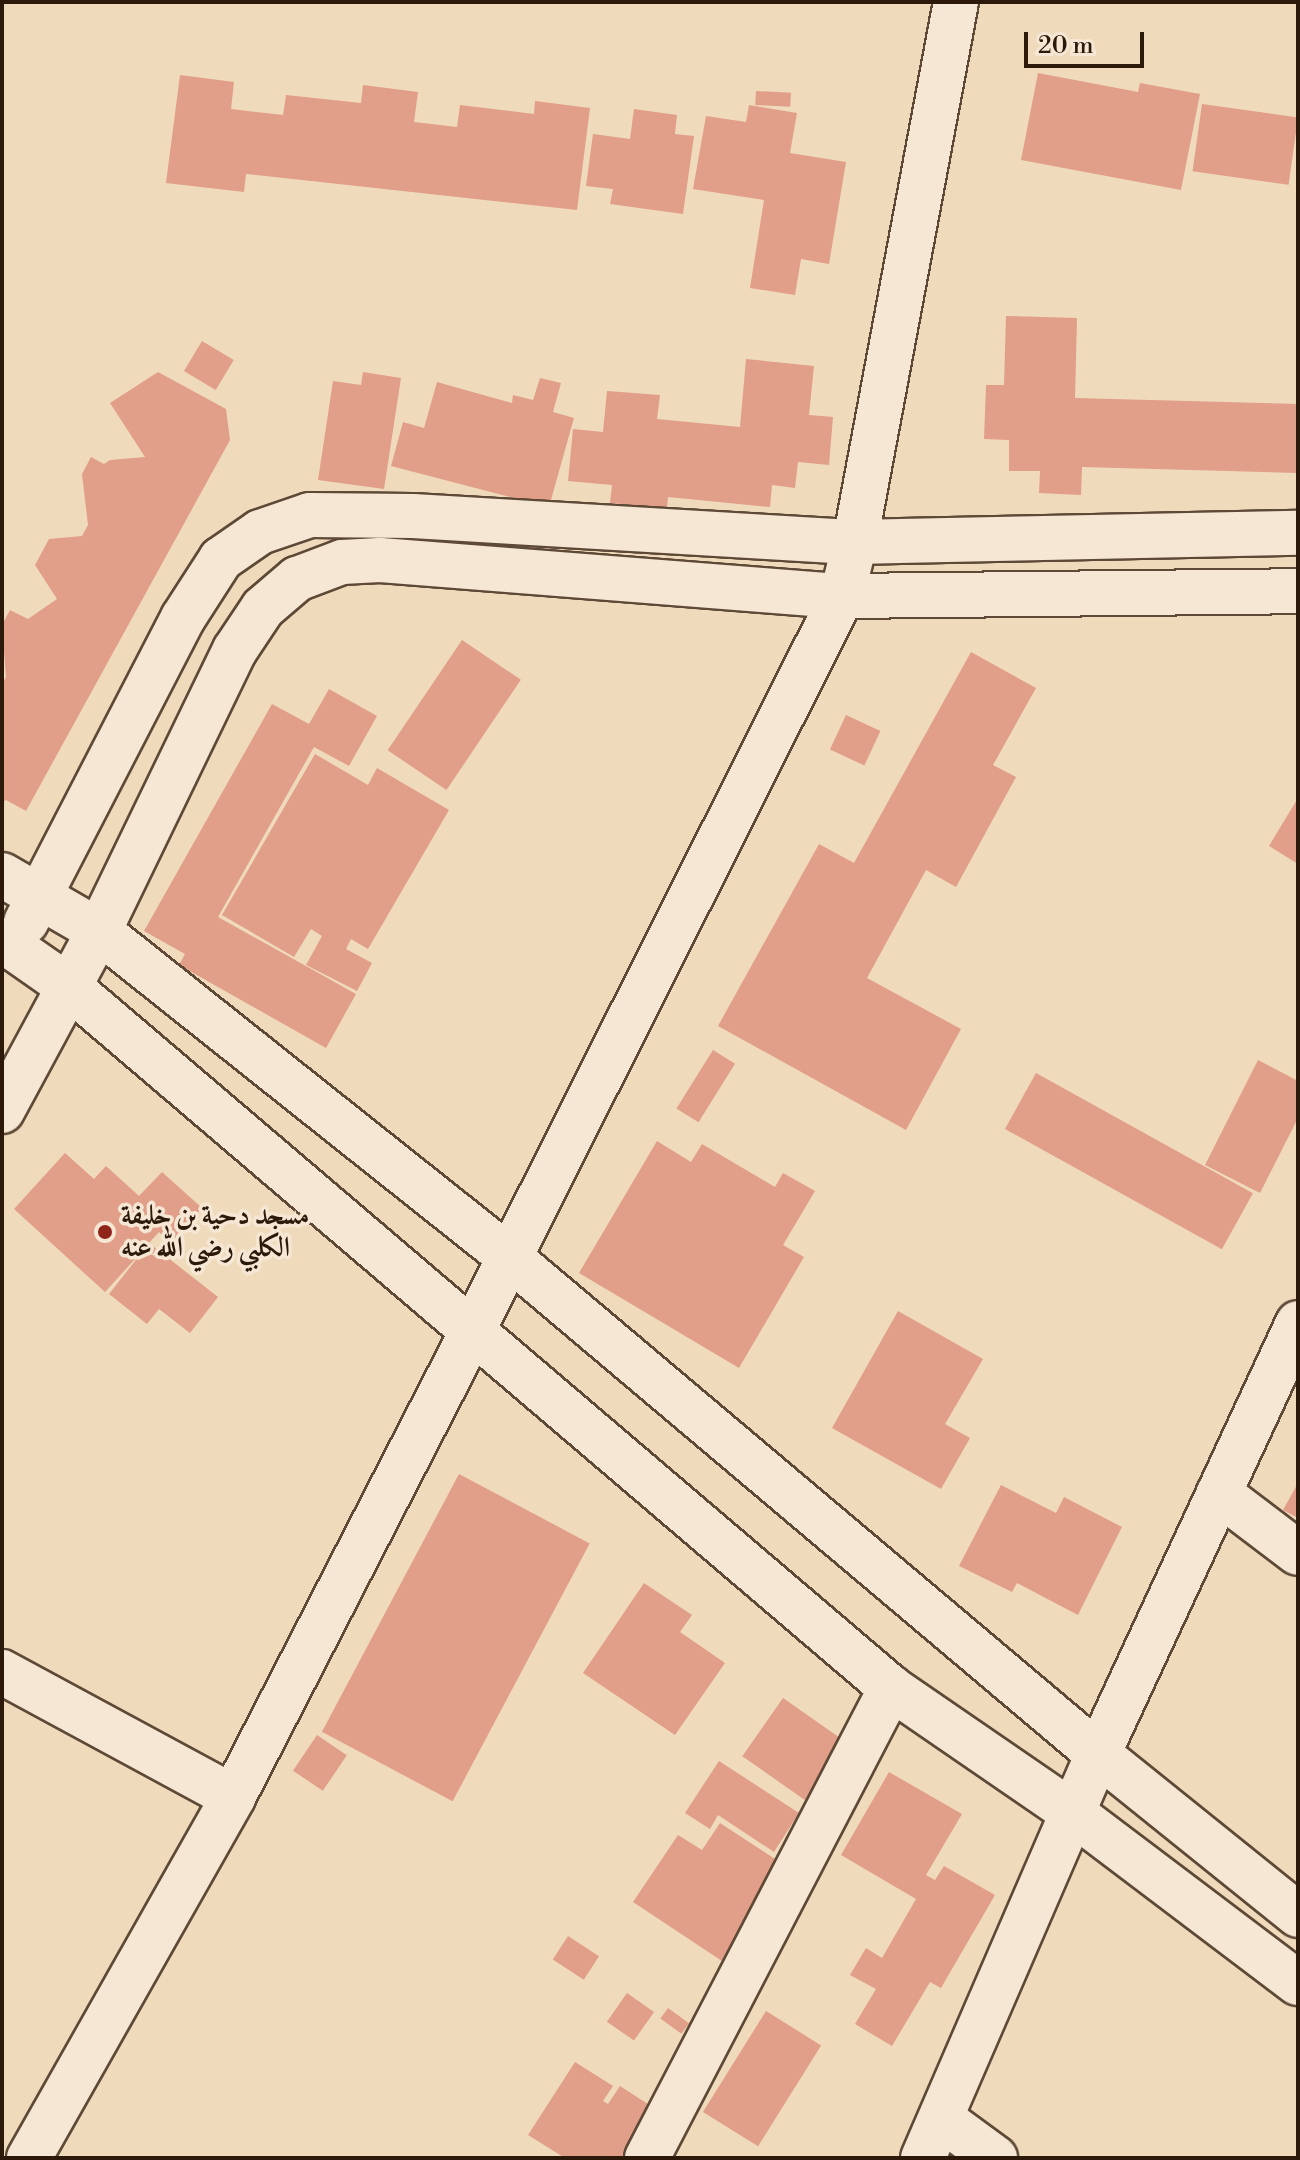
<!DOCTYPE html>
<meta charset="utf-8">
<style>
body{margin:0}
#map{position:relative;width:1300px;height:2160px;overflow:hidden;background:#f0dabc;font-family:"Libre Bodoni",Amiri,serif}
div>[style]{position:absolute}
.building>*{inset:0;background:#e19e88;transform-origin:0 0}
.roads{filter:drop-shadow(2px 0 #5d4936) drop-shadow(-2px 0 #5d4936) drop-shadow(0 2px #5d4936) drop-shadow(0 -2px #5d4936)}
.street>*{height:44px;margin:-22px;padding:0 22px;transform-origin:22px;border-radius:22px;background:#f5e7d3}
.dots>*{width:22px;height:22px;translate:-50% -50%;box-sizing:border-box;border:4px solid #f5e7d3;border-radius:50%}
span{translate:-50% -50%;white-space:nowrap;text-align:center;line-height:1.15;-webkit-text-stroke:7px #f5e7d3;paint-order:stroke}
.poi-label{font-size:28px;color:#2c1909;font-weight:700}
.left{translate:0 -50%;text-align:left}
.frame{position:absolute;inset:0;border:4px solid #2c1909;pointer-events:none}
.scale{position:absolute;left:1024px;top:32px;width:120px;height:36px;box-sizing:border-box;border:4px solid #2c1909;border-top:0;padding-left:10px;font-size:24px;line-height:28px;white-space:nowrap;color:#2c1909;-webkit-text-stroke:6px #f5e7d3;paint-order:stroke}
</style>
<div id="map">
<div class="building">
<i style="clip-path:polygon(1038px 73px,1138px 92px,1140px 83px,1200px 94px,1181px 190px,1021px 160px)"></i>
<i style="clip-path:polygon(180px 75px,234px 82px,231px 109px,283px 115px,286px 95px,361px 103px,363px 85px,418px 92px,414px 122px,457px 127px,460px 105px,534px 114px,535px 101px,590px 108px,577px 210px,246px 174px,244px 192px,166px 183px)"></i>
<i style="left:756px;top:91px;width:35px;height:14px;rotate:3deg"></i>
<i style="left:1202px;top:104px;width:97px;height:68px;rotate:8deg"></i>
<i style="clip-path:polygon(749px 105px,797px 113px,790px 153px,846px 162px,829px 264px,801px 259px,795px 295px,750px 288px,764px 200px,693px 189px,706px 116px,746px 122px)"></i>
<i style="clip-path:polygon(634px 109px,677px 115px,675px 134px,694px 136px,683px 214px,610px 204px,613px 189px,586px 186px,593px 134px,630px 139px)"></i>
<i style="clip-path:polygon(1006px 316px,1077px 318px,1075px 398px,1298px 404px,1298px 473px,1082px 467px,1081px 495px,1039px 493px,1040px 471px,1009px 471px,1009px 440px,984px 439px,986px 385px,1004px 385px)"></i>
<i style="left:202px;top:341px;width:37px;height:35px;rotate:31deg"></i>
<i style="clip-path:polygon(746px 359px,814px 366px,809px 415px,833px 417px,829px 465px,798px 462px,795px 488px,772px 485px,770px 507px,668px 497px,667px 508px,610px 503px,612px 485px,568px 481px,573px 429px,603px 432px,607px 391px,660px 395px,657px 419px,740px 427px)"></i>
<i style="clip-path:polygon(158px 372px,226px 409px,230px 440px,26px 811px,6px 800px,2px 803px,2px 684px,6px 677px,2px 625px,10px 610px,28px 619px,57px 599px,35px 565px,49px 539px,82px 536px,88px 525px,82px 474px,91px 457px,104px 464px,110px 460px,145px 457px,110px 403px)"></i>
<i style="clip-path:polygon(363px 372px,401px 378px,384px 489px,318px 480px,333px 381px,361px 385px)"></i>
<i style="clip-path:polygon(540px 378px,561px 383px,553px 412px,574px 418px,549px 507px,391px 466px,403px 422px,424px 428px,437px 382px,512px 403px,513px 395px,533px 400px)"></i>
<i style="left:462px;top:640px;width:71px;height:133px;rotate:34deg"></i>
<i style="clip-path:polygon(971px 652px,1036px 688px,993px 765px,1016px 777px,956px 887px,926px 870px,867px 978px,961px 1029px,906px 1130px,718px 1026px,819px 844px,854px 863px)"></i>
<i style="clip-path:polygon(329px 689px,377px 716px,349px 766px,314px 747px,218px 917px,356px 994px,326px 1048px,179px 965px,185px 954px,144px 931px,272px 704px,309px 724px)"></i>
<i style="left:846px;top:715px;width:38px;height:38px;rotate:25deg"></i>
<i style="clip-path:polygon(315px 754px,368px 785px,377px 768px,449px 810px,368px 949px,351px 939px,346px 949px,372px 963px,357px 991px,306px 965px,322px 936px,311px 929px,294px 957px,222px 915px)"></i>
<i style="clip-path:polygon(1298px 798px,1298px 864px,1269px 846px)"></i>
<i style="left:713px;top:1050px;width:26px;height:69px;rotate:32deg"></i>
<i style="clip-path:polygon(1258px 1060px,1298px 1081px,1298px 1118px,1260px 1193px,1205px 1165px)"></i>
<i style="left:1036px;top:1073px;width:248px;height:64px;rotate:29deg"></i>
<i style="clip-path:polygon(657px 1141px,691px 1162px,702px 1144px,775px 1187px,783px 1173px,815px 1191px,783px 1245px,804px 1257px,739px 1368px,579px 1273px)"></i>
<i style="clip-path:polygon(65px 1153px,94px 1179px,106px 1166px,139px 1196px,162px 1172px,202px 1208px,171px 1243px,159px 1232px,149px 1243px,218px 1297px,190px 1333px,159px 1309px,147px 1324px,109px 1294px,146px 1247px,105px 1292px,14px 1209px)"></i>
<i style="clip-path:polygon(898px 1311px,983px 1359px,945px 1424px,970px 1438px,941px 1489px,832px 1428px)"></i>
<i style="left:459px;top:1474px;width:148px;height:292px;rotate:28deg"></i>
<i style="clip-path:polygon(1298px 1483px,1298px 1518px,1283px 1510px)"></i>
<i style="clip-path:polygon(1001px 1485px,1056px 1513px,1064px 1497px,1122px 1527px,1078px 1615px,1017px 1583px,1012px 1592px,959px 1566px)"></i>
<i style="clip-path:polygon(644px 1583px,692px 1615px,680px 1632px,725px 1663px,675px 1735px,583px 1673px)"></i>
<i style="left:783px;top:1698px;width:85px;height:71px;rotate:35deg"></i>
<i style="left:317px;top:1735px;width:36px;height:43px;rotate:34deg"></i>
<i style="clip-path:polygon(719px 1761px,799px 1813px,774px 1852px,718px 1815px,710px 1829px,685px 1813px)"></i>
<i style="clip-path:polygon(889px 1772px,962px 1814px,926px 1875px,935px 1880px,944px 1866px,995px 1895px,941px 1988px,930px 1982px,892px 2046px,855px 2024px,876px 1989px,850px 1975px,866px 1948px,882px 1958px,916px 1899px,841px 1855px)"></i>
<i style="clip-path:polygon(720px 1823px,789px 1868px,731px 1967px,633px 1902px,678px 1835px,702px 1850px)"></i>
<i style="left:568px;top:1936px;width:37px;height:28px;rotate:33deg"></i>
<i style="left:627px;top:1993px;width:33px;height:35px;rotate:35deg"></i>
<i style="left:668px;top:2008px;width:26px;height:13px;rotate:36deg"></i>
<i style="left:766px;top:2011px;width:65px;height:119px;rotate:32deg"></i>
<i style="clip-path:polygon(575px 2062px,613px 2086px,603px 2101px,608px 2104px,620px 2086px,654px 2108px,622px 2158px,565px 2158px,528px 2135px)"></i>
</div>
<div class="roads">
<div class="street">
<i style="left:2px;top:875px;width:112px;rotate:30deg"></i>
<i style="left:99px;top:931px;width:524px;rotate:38.49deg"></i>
<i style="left:509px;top:1257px;width:771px;rotate:40.16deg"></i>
<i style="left:1098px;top:1754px;width:257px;rotate:38.8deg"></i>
<i style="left:26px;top:922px;width:342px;rotate:-62.7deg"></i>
<i style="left:183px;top:618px;width:70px;rotate:-57.2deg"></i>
<i style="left:221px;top:559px;width:47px;rotate:-34.7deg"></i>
<i style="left:260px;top:532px;width:53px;rotate:-18.8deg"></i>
<i style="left:310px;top:515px;width:103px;rotate:0.6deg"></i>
<i style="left:413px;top:516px;width:443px;rotate:3.4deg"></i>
<i style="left:855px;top:542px;width:443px;rotate:-1.2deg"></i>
<i style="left:2px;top:940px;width:80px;rotate:34.9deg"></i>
<i style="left:68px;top:986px;width:1082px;rotate:40.46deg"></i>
<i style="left:891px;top:1688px;width:221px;rotate:34.5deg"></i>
<i style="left:1073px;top:1813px;width:282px;rotate:37.1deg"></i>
<i style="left:2px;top:1111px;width:204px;rotate:-61.7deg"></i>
<i style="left:99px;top:931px;width:312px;rotate:-64.2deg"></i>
<i style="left:235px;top:650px;width:50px;rotate:-56.3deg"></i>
<i style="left:263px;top:608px;width:45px;rotate:-40.5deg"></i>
<i style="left:297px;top:579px;width:48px;rotate:-20.7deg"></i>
<i style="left:342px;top:562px;width:38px;rotate:-3deg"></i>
<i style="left:380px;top:560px;width:463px;rotate:4.5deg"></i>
<i style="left:842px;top:596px;width:456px;rotate:-0.6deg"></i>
<i style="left:1219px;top:1493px;width:99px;rotate:37.2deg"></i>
<i style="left:2px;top:1672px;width:263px;rotate:28.4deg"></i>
<i style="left:942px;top:2119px;width:66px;rotate:36.3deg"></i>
<i style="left:29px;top:2158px;width:415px;rotate:-60.5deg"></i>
<i style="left:233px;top:1797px;width:525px;rotate:-62.8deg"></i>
<i style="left:473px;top:1330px;width:822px;rotate:-63.31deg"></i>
<i style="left:842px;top:596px;width:56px;rotate:-76.5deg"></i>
<i style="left:855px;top:542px;width:549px;rotate:-79.41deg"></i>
<i style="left:647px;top:2158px;width:530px;rotate:-62.56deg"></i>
<i style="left:923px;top:2158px;width:440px;rotate:-66.6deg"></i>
<i style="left:1098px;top:1754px;width:475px;rotate:-65.1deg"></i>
</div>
</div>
<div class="dots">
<i style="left:105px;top:1232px;background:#8f2418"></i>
</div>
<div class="poi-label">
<span class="left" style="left:121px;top:1232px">مسجد دحية بن خليفة<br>الكلبي رضي الله عنه</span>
</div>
<div class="frame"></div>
<div class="scale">20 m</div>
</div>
